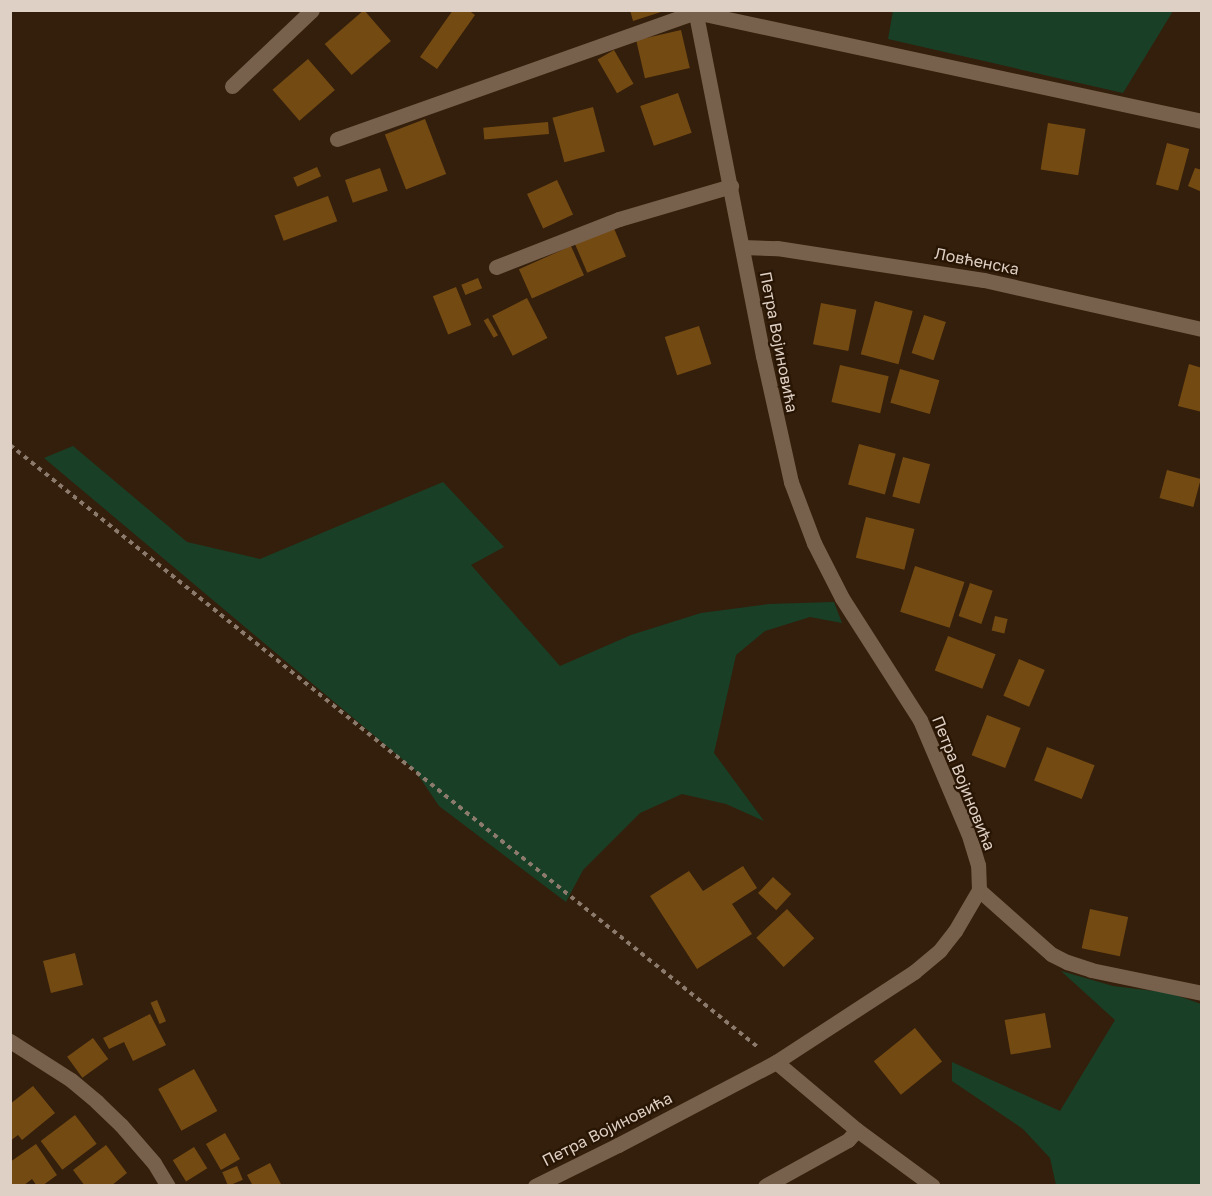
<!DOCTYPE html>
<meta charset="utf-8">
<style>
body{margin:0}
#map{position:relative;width:1212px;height:1196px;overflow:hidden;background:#331f0b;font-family:"Golos Text",sans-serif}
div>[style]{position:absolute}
.green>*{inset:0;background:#194027}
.building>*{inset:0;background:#744a13;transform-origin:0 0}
.path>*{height:4px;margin-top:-2px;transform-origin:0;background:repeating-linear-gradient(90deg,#8c7b6c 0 4.5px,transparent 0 9px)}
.minor>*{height:15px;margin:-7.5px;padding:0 7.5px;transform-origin:7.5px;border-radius:7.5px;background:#78614c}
span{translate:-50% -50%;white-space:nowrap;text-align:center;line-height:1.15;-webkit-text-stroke:4.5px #291503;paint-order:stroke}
.street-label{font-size:16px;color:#ded0c5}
.frame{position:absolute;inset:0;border:12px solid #ded0c5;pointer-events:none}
</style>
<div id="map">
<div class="green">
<i style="clip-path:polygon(893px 11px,893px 10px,1173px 11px,1123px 93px,888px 39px)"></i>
<i style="clip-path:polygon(73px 446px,187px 542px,260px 559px,443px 482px,504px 547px,471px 565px,560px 666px,631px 635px,701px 613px,769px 604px,834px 602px,842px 623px,810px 617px,765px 631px,736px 655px,714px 753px,764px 821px,726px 804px,682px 794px,640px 813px,583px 870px,566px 902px,439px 806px,414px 769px,44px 458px)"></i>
<i style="clip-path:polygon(1061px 971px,1113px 986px,1170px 993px,1201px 1004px,1201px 1185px,1056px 1185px,1050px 1158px,1023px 1129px,952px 1081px,952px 1062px,1060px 1111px,1115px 1020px)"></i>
</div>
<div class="building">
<i style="left:364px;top:10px;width:41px;height:52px;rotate:49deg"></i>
<i style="clip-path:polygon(453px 10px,468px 10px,475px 15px,437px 69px,420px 57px)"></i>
<i style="clip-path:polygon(630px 10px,664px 10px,664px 11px,633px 21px)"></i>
<i style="left:681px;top:30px;width:39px;height:46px;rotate:77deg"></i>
<i style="left:614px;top:50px;width:39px;height:19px;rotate:60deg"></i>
<i style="left:308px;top:59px;width:41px;height:47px;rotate:49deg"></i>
<i style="left:678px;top:93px;width:42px;height:40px;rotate:71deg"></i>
<i style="left:593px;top:107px;width:46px;height:42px;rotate:75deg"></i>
<i style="left:425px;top:119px;width:59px;height:43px;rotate:69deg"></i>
<i style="left:548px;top:122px;width:12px;height:65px;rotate:85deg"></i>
<i style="left:1048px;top:123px;width:38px;height:47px;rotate:9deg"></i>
<i style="left:1167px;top:143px;width:23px;height:43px;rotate:15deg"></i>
<i style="left:317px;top:167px;width:10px;height:26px;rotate:66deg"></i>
<i style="left:380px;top:168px;width:24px;height:37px;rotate:71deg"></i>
<i style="clip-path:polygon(1195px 168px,1202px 170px,1202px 192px,1188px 186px)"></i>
<i style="left:557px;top:180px;width:38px;height:33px;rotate:65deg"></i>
<i style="left:328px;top:196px;width:27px;height:57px;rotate:70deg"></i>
<i style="left:613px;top:226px;width:33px;height:42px;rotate:67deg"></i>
<i style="left:571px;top:246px;width:32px;height:57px;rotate:66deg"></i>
<i style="left:478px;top:278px;width:11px;height:18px;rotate:68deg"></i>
<i style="left:456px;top:287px;width:41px;height:25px;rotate:68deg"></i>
<i style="left:527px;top:298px;width:45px;height:39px;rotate:63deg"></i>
<i style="left:875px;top:301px;width:39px;height:55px;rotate:15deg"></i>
<i style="left:821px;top:303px;width:36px;height:42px;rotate:11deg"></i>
<i style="left:924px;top:315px;width:23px;height:40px;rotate:18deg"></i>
<i style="left:488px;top:318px;width:20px;height:5px;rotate:60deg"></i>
<i style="left:699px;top:326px;width:40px;height:36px;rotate:72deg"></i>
<i style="clip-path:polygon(1189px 364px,1202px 368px,1202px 412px,1178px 406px)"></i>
<i style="left:840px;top:365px;width:50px;height:38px;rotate:13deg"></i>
<i style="left:900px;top:369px;width:41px;height:35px;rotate:16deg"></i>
<i style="left:859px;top:444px;width:38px;height:42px;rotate:15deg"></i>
<i style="left:903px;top:457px;width:28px;height:41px;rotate:15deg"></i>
<i style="left:1167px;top:470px;width:35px;height:29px;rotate:15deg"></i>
<i style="left:866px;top:517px;width:50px;height:42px;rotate:14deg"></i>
<i style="left:915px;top:566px;width:52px;height:48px;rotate:18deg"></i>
<i style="left:970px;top:583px;width:24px;height:35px;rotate:19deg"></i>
<i style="left:995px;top:616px;width:13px;height:15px;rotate:13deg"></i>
<i style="left:948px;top:636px;width:51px;height:37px;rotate:21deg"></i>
<i style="left:1019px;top:659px;width:28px;height:40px;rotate:23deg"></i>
<i style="left:987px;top:715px;width:36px;height:43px;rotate:21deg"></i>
<i style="left:1047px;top:747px;width:51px;height:36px;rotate:21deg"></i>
<i style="clip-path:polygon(743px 866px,757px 888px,732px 904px,752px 934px,697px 969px,650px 896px,689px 871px,703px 891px)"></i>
<i style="left:773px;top:877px;width:25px;height:22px;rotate:43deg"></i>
<i style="left:787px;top:909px;width:40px;height:42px;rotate:47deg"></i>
<i style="left:1090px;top:909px;width:39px;height:40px;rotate:12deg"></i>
<i style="left:75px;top:953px;width:33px;height:33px;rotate:76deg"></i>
<i style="left:157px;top:1000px;width:23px;height:7px;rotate:67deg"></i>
<i style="left:1045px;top:1013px;width:35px;height:41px;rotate:80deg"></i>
<i style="clip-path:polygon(150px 1014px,166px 1045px,133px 1061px,124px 1042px,109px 1049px,103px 1038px)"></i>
<i style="left:915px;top:1028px;width:43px;height:53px;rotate:51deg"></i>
<i style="left:93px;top:1038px;width:26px;height:32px;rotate:54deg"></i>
<i style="left:194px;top:1069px;width:48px;height:41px;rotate:61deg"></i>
<i style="clip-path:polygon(33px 1086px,55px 1113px,22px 1140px,18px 1135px,10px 1141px,10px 1104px)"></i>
<i style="left:75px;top:1115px;width:36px;height:43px;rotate:53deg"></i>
<i style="left:225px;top:1133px;width:30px;height:22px;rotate:60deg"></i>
<i style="clip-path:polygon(36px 1144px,57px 1175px,42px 1186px,37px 1186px,32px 1179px,23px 1186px,10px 1186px,10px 1162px)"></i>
<i style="clip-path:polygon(106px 1145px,127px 1173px,111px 1186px,85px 1186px,73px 1170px)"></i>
<i style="left:194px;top:1147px;width:25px;height:25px;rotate:58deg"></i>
<i style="clip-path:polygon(270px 1163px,282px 1186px,253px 1186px,247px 1175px)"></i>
<i style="left:237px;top:1166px;width:15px;height:16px;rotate:67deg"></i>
</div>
<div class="path">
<i style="left:10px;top:445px;width:962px;rotate:38.84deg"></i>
</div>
<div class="minor">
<i style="left:232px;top:86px;width:110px;rotate:-43.5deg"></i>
<i style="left:337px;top:139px;width:380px;rotate:-19.5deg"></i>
<i style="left:695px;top:12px;width:519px;rotate:12.13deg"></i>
<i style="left:742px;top:247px;width:35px;rotate:2deg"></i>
<i style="left:777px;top:248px;width:209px;rotate:8.8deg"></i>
<i style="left:984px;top:280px;width:223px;rotate:12.7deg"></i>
<i style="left:496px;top:267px;width:132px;rotate:-21.3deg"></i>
<i style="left:619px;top:219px;width:117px;rotate:-16.4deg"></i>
<i style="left:979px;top:890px;width:96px;rotate:41.6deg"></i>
<i style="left:1051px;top:954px;width:18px;rotate:27deg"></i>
<i style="left:1067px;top:962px;width:25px;rotate:18deg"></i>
<i style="left:1091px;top:970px;width:113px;rotate:11.7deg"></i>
<i style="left:10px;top:1041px;width:72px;rotate:32.6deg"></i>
<i style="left:71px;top:1080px;width:34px;rotate:40deg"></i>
<i style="left:97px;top:1102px;width:33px;rotate:44deg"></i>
<i style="left:121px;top:1125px;width:50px;rotate:49deg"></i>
<i style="left:154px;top:1163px;width:27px;rotate:59deg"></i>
<i style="left:776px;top:1062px;width:106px;rotate:40deg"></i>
<i style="left:857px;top:1130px;width:94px;rotate:36.4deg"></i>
<i style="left:535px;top:1186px;width:93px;rotate:-26.3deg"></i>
<i style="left:618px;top:1145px;width:178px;rotate:-27.7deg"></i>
<i style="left:776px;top:1062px;width:165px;rotate:-33.1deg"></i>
<i style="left:914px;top:972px;width:34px;rotate:-40deg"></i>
<i style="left:940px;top:950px;width:24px;rotate:-52deg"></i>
<i style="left:955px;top:931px;width:48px;rotate:-59.7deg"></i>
<i style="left:979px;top:890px;width:25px;rotate:-92deg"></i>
<i style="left:978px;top:865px;width:34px;rotate:-107deg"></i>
<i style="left:968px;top:833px;width:123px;rotate:-113deg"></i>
<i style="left:920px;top:720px;width:145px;rotate:-122.6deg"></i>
<i style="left:842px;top:598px;width:62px;rotate:-117deg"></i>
<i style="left:814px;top:543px;width:65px;rotate:-110.7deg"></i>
<i style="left:791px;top:482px;width:129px;rotate:-102.5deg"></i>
<i style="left:763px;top:356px;width:353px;rotate:-101.1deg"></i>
<i style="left:765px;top:1186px;width:95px;rotate:-29deg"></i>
<i style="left:848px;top:1140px;width:13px;rotate:-48deg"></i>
</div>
<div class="street-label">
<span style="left:977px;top:261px;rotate:11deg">Ловћенска</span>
<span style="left:779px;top:342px;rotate:79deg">Петра Војиновића</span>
<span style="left:964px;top:783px;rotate:68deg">Петра Војиновића</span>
<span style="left:607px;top:1129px;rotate:-27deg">Петра Војиновића</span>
</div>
<div class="frame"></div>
</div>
